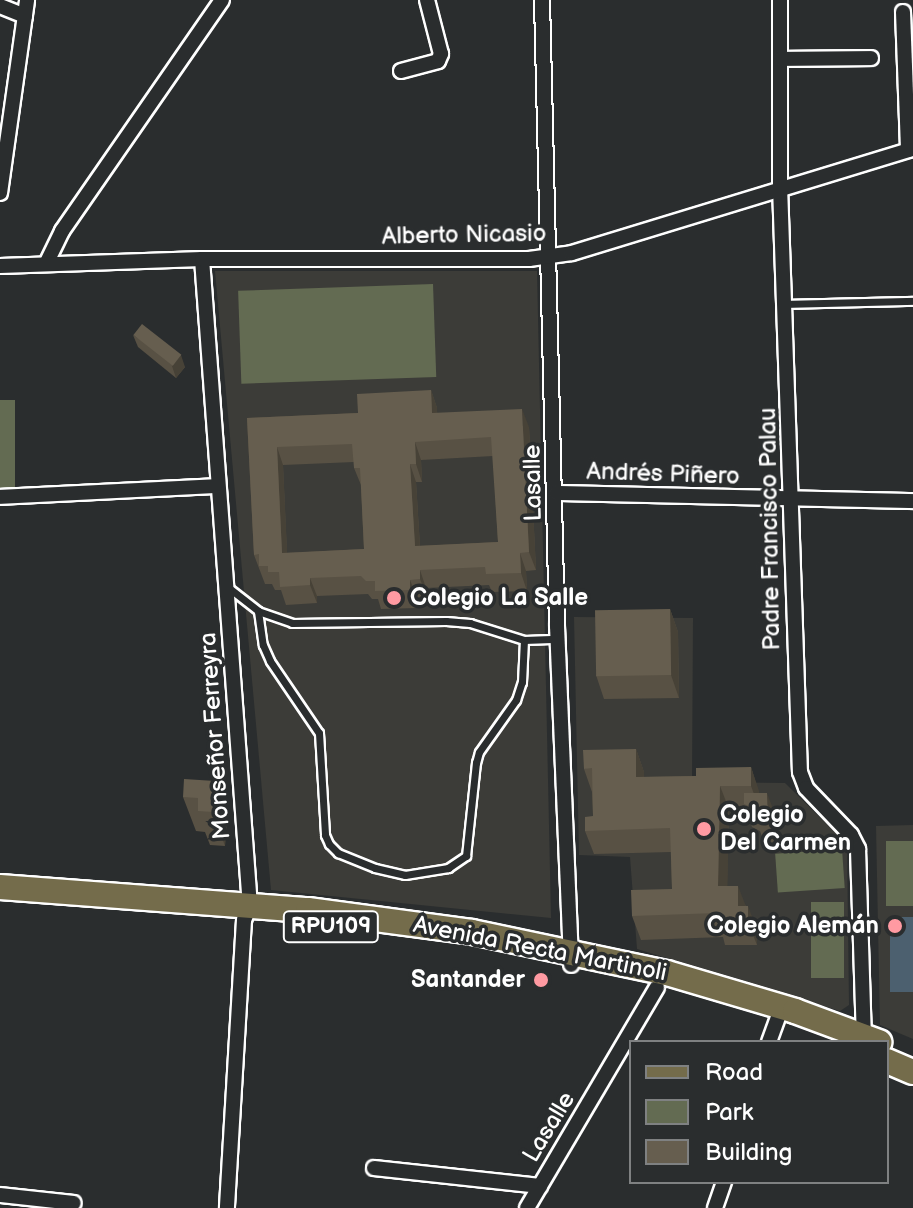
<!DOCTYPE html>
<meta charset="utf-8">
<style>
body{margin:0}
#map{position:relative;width:913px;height:1208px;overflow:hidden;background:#2a2d2e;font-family:"Balsamiq Sans",sans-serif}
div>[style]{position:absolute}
.built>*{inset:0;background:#3c3c38}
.green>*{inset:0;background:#636b52;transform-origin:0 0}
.water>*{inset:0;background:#4c606f;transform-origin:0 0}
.roads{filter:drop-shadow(2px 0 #fff) drop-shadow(-2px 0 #fff) drop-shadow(0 2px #fff) drop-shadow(0 -2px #fff)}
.lane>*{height:7px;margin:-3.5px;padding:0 3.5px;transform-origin:3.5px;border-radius:3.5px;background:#2a2d2e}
.street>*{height:14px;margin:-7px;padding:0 7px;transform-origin:7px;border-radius:7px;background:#2a2d2e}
.primary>*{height:24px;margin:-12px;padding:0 12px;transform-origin:12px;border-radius:12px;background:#746c4b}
.wall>*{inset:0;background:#585144}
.shaded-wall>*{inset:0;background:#474237}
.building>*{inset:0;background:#665e4f;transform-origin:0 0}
.dots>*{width:22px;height:22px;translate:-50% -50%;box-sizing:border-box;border:4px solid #2a2d2e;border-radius:50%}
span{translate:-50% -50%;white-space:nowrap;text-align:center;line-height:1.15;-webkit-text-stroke:7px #2a2d2e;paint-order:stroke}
.shield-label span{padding:2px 6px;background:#2a2d2e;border:2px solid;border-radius:6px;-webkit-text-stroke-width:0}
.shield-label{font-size:22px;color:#fff;font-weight:700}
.street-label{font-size:24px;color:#fff}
.poi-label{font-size:24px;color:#fff;font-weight:700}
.left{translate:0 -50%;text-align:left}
.right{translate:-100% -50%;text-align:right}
.legend{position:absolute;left:629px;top:1040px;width:260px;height:144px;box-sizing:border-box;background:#2a2d2e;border:2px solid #7f8182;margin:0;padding:10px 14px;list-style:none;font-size:24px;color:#fff}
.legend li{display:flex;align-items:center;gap:16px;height:40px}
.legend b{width:40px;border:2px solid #7f8182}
</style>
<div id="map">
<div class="built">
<i style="clip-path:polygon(215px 271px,537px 271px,551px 918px,271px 890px)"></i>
<i style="clip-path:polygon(574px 617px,693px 618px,692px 782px,785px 783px,847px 844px,849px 1005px,840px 1011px,637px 949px,630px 857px,579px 855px)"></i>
<i style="clip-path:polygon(913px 825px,913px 1039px,880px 1025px,876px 826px)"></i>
</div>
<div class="green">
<i style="left:433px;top:284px;width:93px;height:195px;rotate:88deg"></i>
<i style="left:0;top:400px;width:15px;height:89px"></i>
<i style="left:886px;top:841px;width:27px;height:65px"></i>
<i style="left:842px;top:849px;width:39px;height:67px;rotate:86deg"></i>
<i style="left:811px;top:902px;width:33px;height:76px"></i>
</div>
<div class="water">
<i style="left:890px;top:917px;width:23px;height:75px"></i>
</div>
<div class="roads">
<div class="lane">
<i style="left:786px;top:304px;width:127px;rotate:-1.4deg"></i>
<i style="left:229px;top:588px;width:37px;rotate:38deg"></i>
<i style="left:258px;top:611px;width:36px;rotate:19deg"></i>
<i style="left:292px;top:623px;width:154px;rotate:-0.7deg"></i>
<i style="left:446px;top:621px;width:24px;rotate:5deg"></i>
<i style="left:470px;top:623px;width:57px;rotate:17.5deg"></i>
<i style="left:524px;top:640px;width:34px;rotate:-2deg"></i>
<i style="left:258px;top:611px;width:34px;rotate:82deg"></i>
<i style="left:263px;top:645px;width:17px;rotate:66deg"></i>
<i style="left:270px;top:661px;width:87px;rotate:55.8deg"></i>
<i style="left:319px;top:733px;width:102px;rotate:86.6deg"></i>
<i style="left:325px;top:835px;width:10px;rotate:66deg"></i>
<i style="left:329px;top:844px;width:13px;rotate:45deg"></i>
<i style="left:338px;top:853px;width:40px;rotate:22deg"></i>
<i style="left:375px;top:868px;width:31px;rotate:13deg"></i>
<i style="left:405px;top:875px;width:44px;rotate:-9.2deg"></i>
<i style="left:448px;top:868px;width:22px;rotate:-34deg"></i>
<i style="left:466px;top:856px;width:94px;rotate:-83.9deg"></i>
<i style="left:476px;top:763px;width:11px;rotate:-75deg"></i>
<i style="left:479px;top:752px;width:64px;rotate:-54.6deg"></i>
<i style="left:516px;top:700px;width:19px;rotate:-72deg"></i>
<i style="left:522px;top:682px;width:42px;rotate:-87.3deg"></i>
</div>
<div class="street">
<i style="left:542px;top:0;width:626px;rotate:88.63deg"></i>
<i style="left:557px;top:626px;width:339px;rotate:87.6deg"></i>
<i style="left:780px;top:0;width:186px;rotate:90deg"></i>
<i style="left:780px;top:186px;width:586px;rotate:88.05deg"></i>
<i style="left:800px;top:772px;width:17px;rotate:69deg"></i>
<i style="left:806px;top:788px;width:65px;rotate:46.2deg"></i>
<i style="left:851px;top:835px;width:16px;rotate:63deg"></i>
<i style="left:858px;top:849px;width:187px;rotate:88.2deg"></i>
<i style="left:0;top:6px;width:27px;rotate:22deg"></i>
<i style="left:903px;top:12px;width:138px;rotate:87.9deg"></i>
<i style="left:781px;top:59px;width:90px;rotate:-0.6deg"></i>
<i style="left:401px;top:71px;width:38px;rotate:-15deg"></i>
<i style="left:438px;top:61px;width:8px;rotate:-67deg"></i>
<i style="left:441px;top:54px;width:56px;rotate:-104.5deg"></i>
<i style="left:0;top:193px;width:195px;rotate:-82deg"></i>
<i style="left:202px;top:259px;width:649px;rotate:85.76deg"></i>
<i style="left:250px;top:906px;width:15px;rotate:113deg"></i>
<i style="left:244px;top:920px;width:289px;rotate:93.4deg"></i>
<i style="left:46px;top:264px;width:37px;rotate:-64deg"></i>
<i style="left:62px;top:231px;width:281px;rotate:-55.3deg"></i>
<i style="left:0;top:266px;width:202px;rotate:-2deg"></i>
<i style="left:202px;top:259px;width:327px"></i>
<i style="left:529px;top:259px;width:43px;rotate:-7.9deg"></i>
<i style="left:572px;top:253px;width:357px;rotate:-17deg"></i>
<i style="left:556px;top:493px;width:357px;rotate:1.3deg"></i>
<i style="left:0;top:497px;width:218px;rotate:-2.9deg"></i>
<i style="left:769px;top:1042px;width:37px;rotate:-70deg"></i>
<i style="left:374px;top:1168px;width:167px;rotate:6.2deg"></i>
<i style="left:0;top:1195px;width:74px;rotate:6.2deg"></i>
<i style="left:527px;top:1208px;width:256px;rotate:-59.5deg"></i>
<i style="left:715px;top:1208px;width:28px;rotate:-71deg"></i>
</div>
<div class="primary">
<i style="left:0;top:887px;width:309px;rotate:4.3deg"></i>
<i style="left:308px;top:910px;width:165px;rotate:7.6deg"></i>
<i style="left:472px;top:932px;width:199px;rotate:11.9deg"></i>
<i style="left:667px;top:973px;width:134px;rotate:16.5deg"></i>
<i style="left:795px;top:1011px;width:90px;rotate:20.3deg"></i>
<i style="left:887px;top:1061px;width:28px;rotate:23deg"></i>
</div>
</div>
<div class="wall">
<i style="clip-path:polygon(133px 335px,185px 367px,176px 378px,138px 347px)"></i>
<i style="clip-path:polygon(evenodd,431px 390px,437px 408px,437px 413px,529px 427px,536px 570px,526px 571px,527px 591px,492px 592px,489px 585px,426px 588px,427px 597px,417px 597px,417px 608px,381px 609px,378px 599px,372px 599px,368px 594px,317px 596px,317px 603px,286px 605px,281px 590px,275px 590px,272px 584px,265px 584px,254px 555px,247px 418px,358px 413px,431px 390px,493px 456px,498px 542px,420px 546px,416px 482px,422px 482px,421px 460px,493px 456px,431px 390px,354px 462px,354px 468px,361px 485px,364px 549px,287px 553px,283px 465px,354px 462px)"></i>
<i style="clip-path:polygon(670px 609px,678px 632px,679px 698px,604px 699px,596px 675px)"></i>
<i style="clip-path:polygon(636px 749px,644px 772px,644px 777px,696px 776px,751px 767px,759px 793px,776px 817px,776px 842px,764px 842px,760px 831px,752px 827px,746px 809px,729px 809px,727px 886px,746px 906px,757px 930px,757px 945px,725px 945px,723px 937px,641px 940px,632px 916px,672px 889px,671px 852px,594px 854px,585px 831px,593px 816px,592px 792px,584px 769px)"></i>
<i style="clip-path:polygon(215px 781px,227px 815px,225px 846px,210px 845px,205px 832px,196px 831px,183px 797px)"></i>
</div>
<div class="shaded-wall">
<i style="clip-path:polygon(181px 355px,185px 367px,176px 378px,172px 366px)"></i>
<i style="clip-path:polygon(431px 390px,437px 408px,438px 431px,432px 413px)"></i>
<i style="clip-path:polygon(522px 409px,529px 427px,536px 570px,529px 552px)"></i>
<i style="clip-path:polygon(415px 442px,421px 460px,422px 482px,416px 464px)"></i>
<i style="clip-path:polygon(277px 447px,283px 465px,288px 571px,282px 553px)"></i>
<i style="clip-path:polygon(410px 464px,416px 482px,421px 564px,415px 546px)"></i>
<i style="clip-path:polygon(520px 553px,526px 571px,527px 591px,521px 573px)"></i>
<i style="clip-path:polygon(420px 570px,426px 588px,427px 597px,420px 579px)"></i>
<i style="clip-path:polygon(310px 578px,317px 596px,317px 603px,310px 585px)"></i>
<i style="clip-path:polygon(410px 580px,417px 597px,417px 608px,410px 590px)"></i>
<i style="clip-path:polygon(670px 609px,678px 632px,679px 698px,671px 675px)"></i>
<i style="clip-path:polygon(636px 749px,644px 772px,645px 800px,636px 777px)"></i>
<i style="clip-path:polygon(751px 767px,759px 791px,760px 810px,751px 786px)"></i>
<i style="clip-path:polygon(215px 781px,227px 815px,225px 846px,213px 812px)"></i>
<i style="clip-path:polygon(720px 786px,729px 809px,727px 909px,718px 886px)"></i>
<i style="clip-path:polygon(767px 793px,776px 817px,776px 842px,768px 819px)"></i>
<i style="clip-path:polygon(738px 886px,747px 909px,738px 906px)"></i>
<i style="clip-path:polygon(748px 906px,757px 930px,757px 945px,748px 922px)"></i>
</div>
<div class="building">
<i style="left:142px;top:324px;width:50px;height:14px;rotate:38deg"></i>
<i style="clip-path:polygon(evenodd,431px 390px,432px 413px,522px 409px,529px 552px,520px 553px,521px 573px,486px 574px,485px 567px,420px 570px,420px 579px,410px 580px,410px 590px,375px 591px,375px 581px,366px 581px,361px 576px,310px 578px,310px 585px,280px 587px,279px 572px,268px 572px,268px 566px,259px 566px,259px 554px,254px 555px,247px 418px,358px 413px,357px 394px,431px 390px,491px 437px,498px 542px,415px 546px,410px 464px,416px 464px,415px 442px,491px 437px,431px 390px,352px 444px,354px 468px,360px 468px,364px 549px,282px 553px,277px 447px,352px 444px)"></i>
<i style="left:670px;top:609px;width:66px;height:75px;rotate:89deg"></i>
<i style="clip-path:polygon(636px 749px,636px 777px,696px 776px,696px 768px,751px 767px,751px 786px,720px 786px,718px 886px,738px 886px,738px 906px,748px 906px,748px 922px,717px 921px,717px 913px,632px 916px,631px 890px,672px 889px,670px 828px,585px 831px,585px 817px,593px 816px,592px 768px,584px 769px,583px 750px)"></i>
<i style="clip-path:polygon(184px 779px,215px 781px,213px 812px,198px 811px,198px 798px,183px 797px)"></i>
<i style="clip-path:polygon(744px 793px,767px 793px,768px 819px,756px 819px,756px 809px,744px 804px)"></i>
</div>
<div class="dots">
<i style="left:394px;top:598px;background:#ff9aa2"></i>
<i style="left:704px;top:829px;background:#ff9aa2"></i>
<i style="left:895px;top:926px;background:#ff9aa2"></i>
<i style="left:541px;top:980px;background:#ff9aa2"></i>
</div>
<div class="shield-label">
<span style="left:331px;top:927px">RPU109</span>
</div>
<div class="street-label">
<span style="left:464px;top:235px;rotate:-1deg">Alberto Nicasio</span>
<span style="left:663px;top:474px;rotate:2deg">Andrés Piñero</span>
<span style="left:533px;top:483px;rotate:-91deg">Lasalle</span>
<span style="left:770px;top:529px;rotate:-91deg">Padre Francisco Palau</span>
<span style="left:215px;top:736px;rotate:-94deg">Monseñor Ferreyra</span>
<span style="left:540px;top:949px;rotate:11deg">Avenida Recta Martinoli</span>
<span style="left:549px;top:1127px;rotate:-59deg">Lasalle</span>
</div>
<div class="poi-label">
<span class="left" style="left:410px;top:598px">Colegio La Salle</span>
<span class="left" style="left:720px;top:829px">Colegio<br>Del Carmen</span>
<span class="right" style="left:879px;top:926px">Colegio Alemán</span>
<span class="right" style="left:525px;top:980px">Santander</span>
</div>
<ul class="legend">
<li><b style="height:10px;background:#746c4b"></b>Road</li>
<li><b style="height:22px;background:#636b52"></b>Park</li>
<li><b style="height:22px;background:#665e4f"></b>Building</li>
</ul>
</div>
